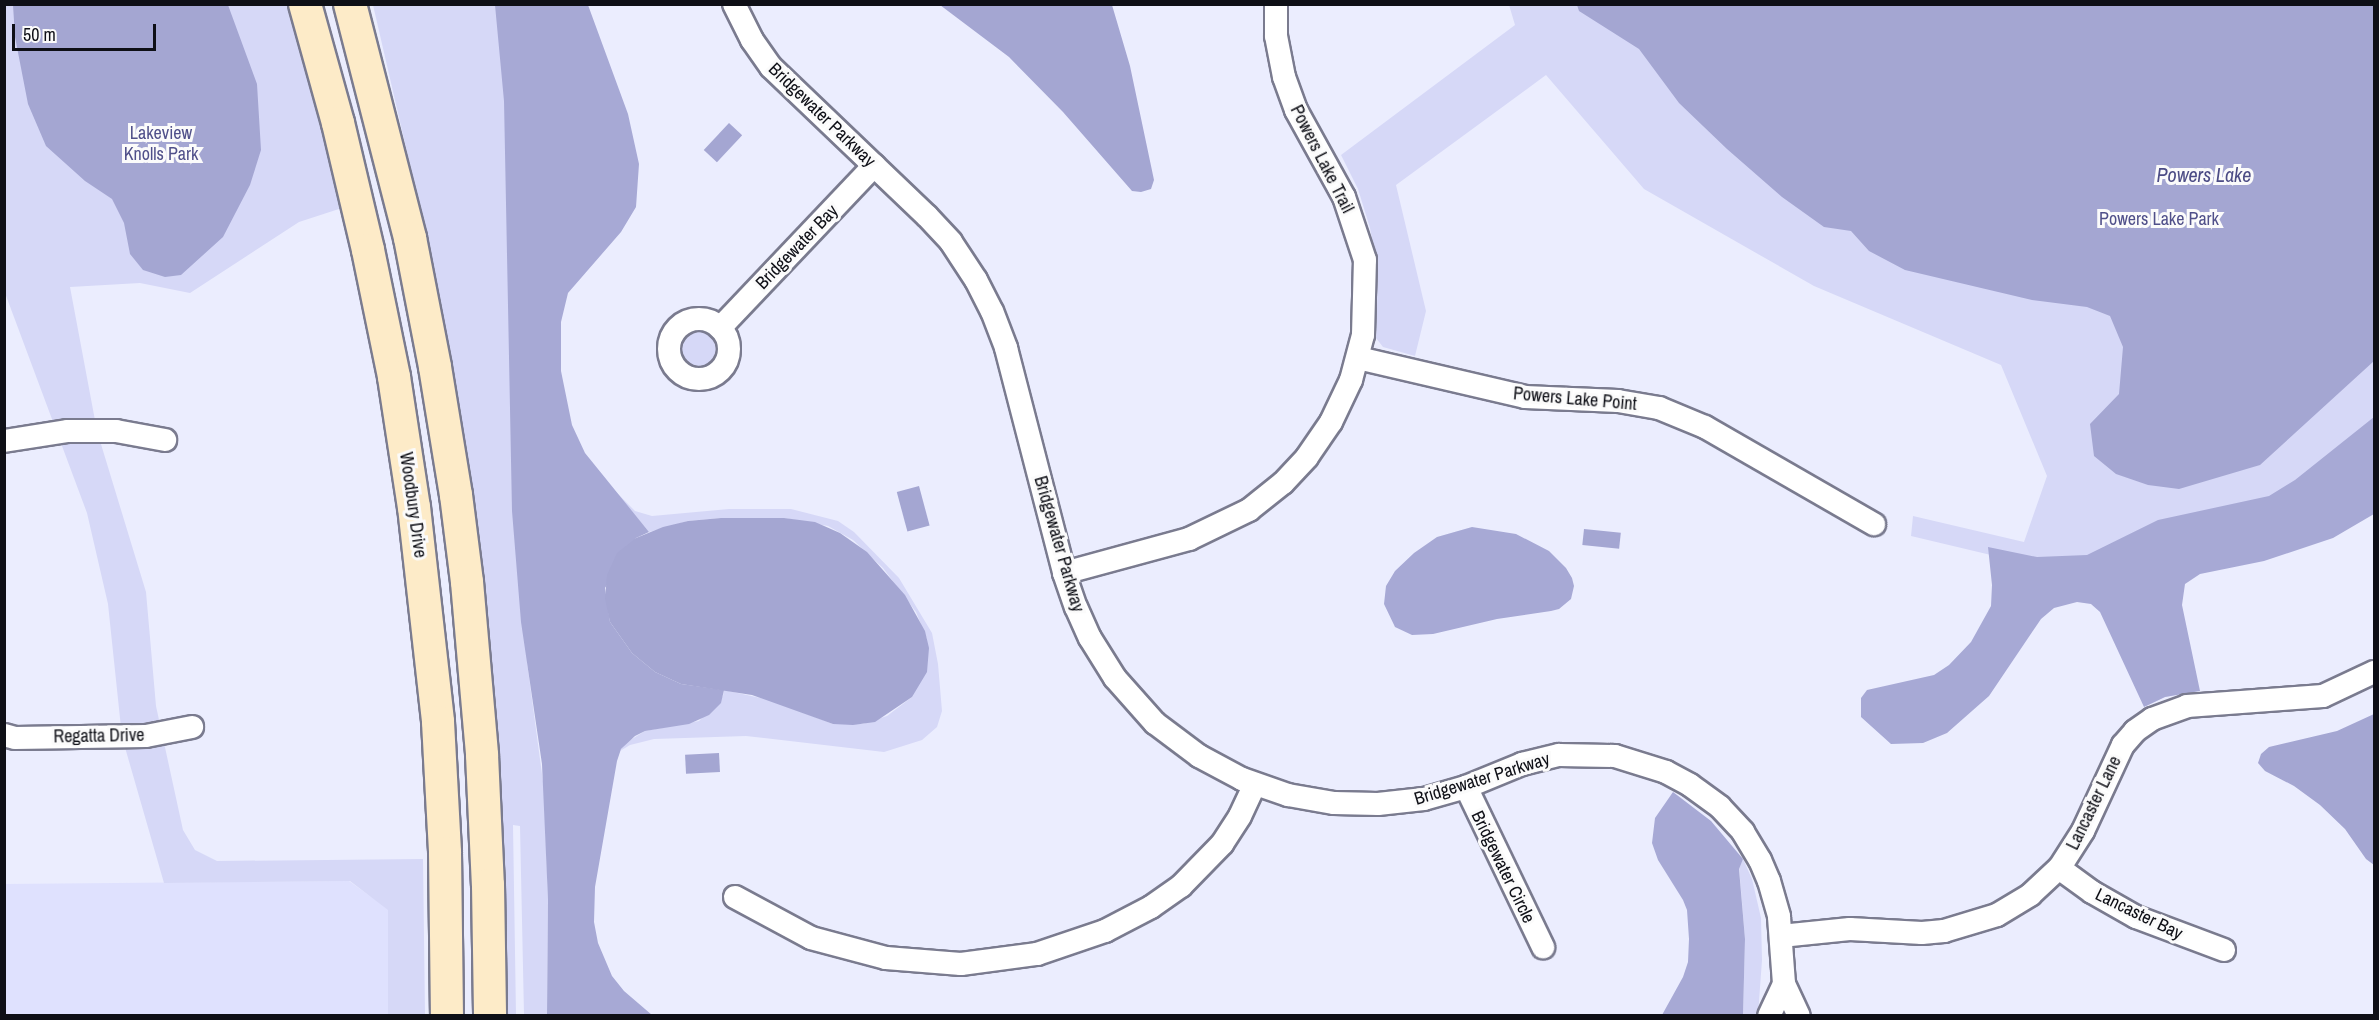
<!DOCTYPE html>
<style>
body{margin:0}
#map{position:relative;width:2379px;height:1020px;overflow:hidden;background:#ebedfe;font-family:"Archivo Narrow",sans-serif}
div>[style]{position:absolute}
.built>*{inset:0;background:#dfe1fe}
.green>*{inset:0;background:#d6d8f7}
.round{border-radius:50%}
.forest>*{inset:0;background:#a7a9d5}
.water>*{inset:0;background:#a4a6d2;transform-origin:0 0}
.roads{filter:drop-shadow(2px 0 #7a7b8f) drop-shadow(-2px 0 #7a7b8f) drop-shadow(0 2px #7a7b8f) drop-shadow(0 -2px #7a7b8f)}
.street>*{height:22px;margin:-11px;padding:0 11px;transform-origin:11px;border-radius:11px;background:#fff}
.street>.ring{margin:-11px;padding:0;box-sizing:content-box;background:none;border:22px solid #fff;border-radius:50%}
.secondary>*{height:32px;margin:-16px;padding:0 16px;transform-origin:16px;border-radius:16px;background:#fdebc8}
span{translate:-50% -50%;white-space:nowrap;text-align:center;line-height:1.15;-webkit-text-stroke:6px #fbfbfb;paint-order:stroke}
.street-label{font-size:18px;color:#0e0f16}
.park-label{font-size:18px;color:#50508a}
.water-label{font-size:20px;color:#4c4c85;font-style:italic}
.frame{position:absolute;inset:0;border:6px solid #0e0f16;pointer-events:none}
.scale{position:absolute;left:12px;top:24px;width:144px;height:27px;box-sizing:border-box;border:3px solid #0e0f16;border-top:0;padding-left:8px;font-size:18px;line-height:21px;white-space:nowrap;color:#0e0f16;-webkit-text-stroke:4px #fbfbfb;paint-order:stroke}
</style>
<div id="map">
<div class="built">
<i style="clip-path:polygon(349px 881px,388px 909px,388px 1015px,5px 1015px,4px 884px)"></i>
</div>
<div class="green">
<i style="clip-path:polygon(5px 5px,289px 5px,342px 208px,299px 222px,190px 293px,140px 283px,70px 287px,97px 431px,146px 592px,156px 706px,183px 830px,195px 850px,217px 861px,423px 859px,425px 1015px,388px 1015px,388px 910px,350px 881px,164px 883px,122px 737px,108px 604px,87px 513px,5px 293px)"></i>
<i style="clip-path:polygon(373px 5px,512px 5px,527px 662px,544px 789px,548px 900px,547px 1015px,524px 1015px,520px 826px,513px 825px,516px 1015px,506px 1015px,501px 772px,481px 557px,461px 419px,435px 273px)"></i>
<i style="clip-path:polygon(1509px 5px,2374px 5px,2374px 463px,2169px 560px,2195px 691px,2165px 697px,2146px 706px,2088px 578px,1911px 536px,1913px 516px,2024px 542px,2047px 476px,2001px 365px,1814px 286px,1644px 189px,1546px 75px,1396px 185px,1426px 311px,1415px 356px,1383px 347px,1376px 338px,1378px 272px,1370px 228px,1358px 189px,1341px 155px,1515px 25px)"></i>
<i class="round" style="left:681px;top:331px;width:36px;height:36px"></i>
<i style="clip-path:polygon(612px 488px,635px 511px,652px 516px,729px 509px,791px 509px,838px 521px,854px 532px,899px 578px,932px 633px,938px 664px,942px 711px,937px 727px,922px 740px,884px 752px,746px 736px,654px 739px,630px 745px,620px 751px,627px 742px,645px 731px,699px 721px,723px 696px,724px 690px,770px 700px,833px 724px,863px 724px,887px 716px,912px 697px,927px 639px,916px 612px,883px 568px,853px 540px,828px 526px,784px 518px,721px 518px,688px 521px,649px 532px)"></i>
<i style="clip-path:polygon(1743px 859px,1752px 879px,1761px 918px,1762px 960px,1758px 1015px,1743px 1015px,1745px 939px,1739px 866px)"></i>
</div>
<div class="forest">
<i style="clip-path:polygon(495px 5px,588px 5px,628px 114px,639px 164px,636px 207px,621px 232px,568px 293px,561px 322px,561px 371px,572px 425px,585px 453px,649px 532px,636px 538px,605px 588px,610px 622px,632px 653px,655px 672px,681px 684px,724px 690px,721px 703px,709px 715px,689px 724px,645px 731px,635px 736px,621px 749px,617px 761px,595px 887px,594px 922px,598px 943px,612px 976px,624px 991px,652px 1015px,547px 1015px,548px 900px,542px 764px,521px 622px,512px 511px,504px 101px)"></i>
<i style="clip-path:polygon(2374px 417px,2374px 514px,2333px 538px,2264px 561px,2200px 574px,2185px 584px,2182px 605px,2200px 691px,2165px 697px,2144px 707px,2100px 612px,2091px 604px,2077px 602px,2054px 608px,2041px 619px,1989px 696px,1947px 733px,1923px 743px,1891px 744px,1861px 717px,1861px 698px,1867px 690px,1934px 675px,1949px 665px,1971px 642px,1991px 606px,1992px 585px,1988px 547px,2037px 557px,2087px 555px,2158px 520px,2269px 496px,2295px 480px)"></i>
<i style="clip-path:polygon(1472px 527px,1516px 534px,1549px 551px,1566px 568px,1572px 578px,1574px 586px,1571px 599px,1559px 609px,1551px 611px,1497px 619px,1433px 634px,1412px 635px,1395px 627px,1384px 604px,1386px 586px,1395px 571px,1414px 553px,1437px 537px)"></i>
<i style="clip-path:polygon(1673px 792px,1711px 821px,1743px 859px,1739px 869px,1745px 939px,1743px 1015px,1662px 1015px,1683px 977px,1688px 962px,1689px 939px,1687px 910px,1683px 900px,1658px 860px,1652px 843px,1655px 818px)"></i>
</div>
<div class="water">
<i style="clip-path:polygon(13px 5px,228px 5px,257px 84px,261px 150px,250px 185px,223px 237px,181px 275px,165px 277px,143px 270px,130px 254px,124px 223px,112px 199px,85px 181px,46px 146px,28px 104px,15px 37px)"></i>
<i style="clip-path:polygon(940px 5px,1112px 5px,1130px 66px,1154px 180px,1151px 189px,1141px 192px,1132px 191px,1063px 112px,1009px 57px)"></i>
<i style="clip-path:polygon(1577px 5px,2374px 5px,2374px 361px,2260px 465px,2179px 489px,2148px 485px,2116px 474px,2094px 456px,2090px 424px,2119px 394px,2123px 347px,2110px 316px,2087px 307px,2032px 300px,1905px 270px,1869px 251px,1851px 231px,1824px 227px,1782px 197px,1727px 149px,1679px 103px,1639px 49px,1579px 11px)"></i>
<i style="left:729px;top:123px;width:18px;height:37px;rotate:43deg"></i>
<i style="left:919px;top:486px;width:41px;height:23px;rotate:75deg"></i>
<i style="clip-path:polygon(721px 518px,784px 518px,815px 522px,840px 533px,867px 552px,905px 595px,925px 631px,929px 648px,927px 672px,912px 697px,875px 722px,853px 725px,833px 724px,752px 695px,681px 684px,655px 672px,632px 653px,610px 622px,605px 599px,607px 575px,617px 553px,636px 538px,663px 527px,688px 521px)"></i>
<i style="left:1584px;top:529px;width:37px;height:16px;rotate:6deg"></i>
<i style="clip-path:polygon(2374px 714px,2374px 865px,2366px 859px,2345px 829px,2320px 805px,2294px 786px,2265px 771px,2258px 763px,2261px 754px,2269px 747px,2337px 731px)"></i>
<i style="left:719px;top:753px;width:19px;height:34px;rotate:87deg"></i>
</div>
<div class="roads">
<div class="street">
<i style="left:734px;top:4px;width:40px;rotate:63.4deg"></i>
<i style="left:752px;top:40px;width:33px;rotate:55deg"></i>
<i style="left:771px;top:67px;width:216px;rotate:43.7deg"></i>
<i style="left:927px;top:216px;width:35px;rotate:47deg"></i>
<i style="left:951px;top:242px;width:45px;rotate:56.7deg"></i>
<i style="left:976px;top:280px;width:35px;rotate:63deg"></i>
<i style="left:992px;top:311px;width:40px;rotate:69deg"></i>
<i style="left:1006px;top:348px;width:232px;rotate:75.5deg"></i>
<i style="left:1064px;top:573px;width:36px;rotate:71deg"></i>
<i style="left:1076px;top:607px;width:34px;rotate:66deg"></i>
<i style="left:1090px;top:638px;width:47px;rotate:58deg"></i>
<i style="left:1115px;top:678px;width:60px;rotate:48.4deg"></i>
<i style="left:1155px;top:723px;width:55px;rotate:36.9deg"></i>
<i style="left:1199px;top:756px;width:49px;rotate:28.1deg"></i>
<i style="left:1242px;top:779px;width:49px;rotate:19.2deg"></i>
<i style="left:1288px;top:795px;width:47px;rotate:9.9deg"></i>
<i style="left:1334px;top:803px;width:44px;rotate:1.3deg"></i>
<i style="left:1378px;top:804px;width:46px;rotate:-6.2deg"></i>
<i style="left:1424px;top:799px;width:44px;rotate:-15.9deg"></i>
<i style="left:1466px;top:787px;width:61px;rotate:-22.3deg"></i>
<i style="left:1522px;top:764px;width:38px;rotate:-14deg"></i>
<i style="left:1559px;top:755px;width:56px;rotate:1deg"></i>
<i style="left:1615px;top:756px;width:53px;rotate:17.4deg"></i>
<i style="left:1666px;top:772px;width:27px;rotate:28deg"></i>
<i style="left:1690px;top:785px;width:37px;rotate:36deg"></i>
<i style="left:1720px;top:807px;width:34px;rotate:47deg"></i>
<i style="left:1743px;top:832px;width:33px;rotate:59deg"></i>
<i style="left:1760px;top:860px;width:23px;rotate:67deg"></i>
<i style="left:1769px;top:881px;width:37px;rotate:74deg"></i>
<i style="left:1779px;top:917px;width:67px;rotate:85.7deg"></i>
<i style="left:1784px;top:984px;width:35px;rotate:65deg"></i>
<i class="ring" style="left:669px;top:319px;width:38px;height:38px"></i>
<i style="left:720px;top:328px;width:224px;rotate:-46.5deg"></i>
<i style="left:1358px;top:358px;width:171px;rotate:13.1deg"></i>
<i style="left:1525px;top:397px;width:93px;rotate:2.5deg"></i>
<i style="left:1618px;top:401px;width:42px;rotate:9.7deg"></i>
<i style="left:1659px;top:408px;width:50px;rotate:22.4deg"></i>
<i style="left:1705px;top:427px;width:195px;rotate:29.9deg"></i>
<i style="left:4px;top:441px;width:65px;rotate:-8.9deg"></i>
<i style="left:68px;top:431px;width:48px"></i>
<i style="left:116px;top:431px;width:50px;rotate:10.4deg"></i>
<i style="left:1064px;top:573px;width:130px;rotate:-15.2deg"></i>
<i style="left:1189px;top:539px;width:67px;rotate:-25.8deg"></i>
<i style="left:1249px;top:510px;width:43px;rotate:-38.5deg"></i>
<i style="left:1283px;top:483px;width:35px;rotate:-47deg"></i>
<i style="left:1307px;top:457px;width:42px;rotate:-55.6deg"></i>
<i style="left:1331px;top:422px;width:47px;rotate:-64.5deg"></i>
<i style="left:1351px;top:380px;width:47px;rotate:-75.1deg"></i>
<i style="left:1363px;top:335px;width:75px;rotate:-88.5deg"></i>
<i style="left:1365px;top:260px;width:66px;rotate:-108.4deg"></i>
<i style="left:1344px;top:197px;width:99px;rotate:-118.9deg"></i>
<i style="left:1296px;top:110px;width:35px;rotate:-110deg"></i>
<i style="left:1284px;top:77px;width:42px;rotate:-101deg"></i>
<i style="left:1276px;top:36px;width:32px;rotate:-90deg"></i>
<i style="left:4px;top:735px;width:11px;rotate:15deg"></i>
<i style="left:15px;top:738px;width:131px;rotate:-0.9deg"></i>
<i style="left:146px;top:736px;width:47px;rotate:-11.1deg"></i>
<i style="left:1466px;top:787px;width:178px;rotate:64.3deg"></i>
<i style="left:2059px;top:868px;width:41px;rotate:36deg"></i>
<i style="left:2092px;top:892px;width:51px;rotate:29.6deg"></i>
<i style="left:2136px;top:917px;width:94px;rotate:20.6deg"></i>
<i style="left:735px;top:897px;width:86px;rotate:28.3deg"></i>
<i style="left:811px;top:938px;width:78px;rotate:14.9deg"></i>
<i style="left:886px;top:958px;width:75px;rotate:4.6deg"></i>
<i style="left:961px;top:964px;width:77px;rotate:-7.5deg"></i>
<i style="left:1037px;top:954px;width:72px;rotate:-18.7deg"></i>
<i style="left:1105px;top:931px;width:52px;rotate:-27.6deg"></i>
<i style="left:1151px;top:907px;width:37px;rotate:-35deg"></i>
<i style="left:1181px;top:886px;width:59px;rotate:-45.7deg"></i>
<i style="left:1222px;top:844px;width:33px;rotate:-57deg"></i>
<i style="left:1240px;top:816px;width:35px;rotate:-65deg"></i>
<i style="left:1781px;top:936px;width:69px;rotate:-5.8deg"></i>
<i style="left:1850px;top:929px;width:72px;rotate:3.2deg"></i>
<i style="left:1922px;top:933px;width:22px;rotate:-5deg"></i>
<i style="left:1944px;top:931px;width:55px;rotate:-16.8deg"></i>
<i style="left:1997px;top:915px;width:39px;rotate:-31deg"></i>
<i style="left:2030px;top:895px;width:41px;rotate:-43deg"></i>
<i style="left:2060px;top:867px;width:43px;rotate:-57.4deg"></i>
<i style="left:2083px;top:831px;width:95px;rotate:-65.1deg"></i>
<i style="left:2123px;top:745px;width:18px;rotate:-49deg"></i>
<i style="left:2135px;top:731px;width:21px;rotate:-35deg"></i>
<i style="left:2152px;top:719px;width:37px;rotate:-20deg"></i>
<i style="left:2187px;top:706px;width:136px;rotate:-4.2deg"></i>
<i style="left:2323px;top:696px;width:56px;rotate:-25.2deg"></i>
<i style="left:1769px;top:1016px;width:35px;rotate:-65deg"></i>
</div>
<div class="secondary">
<i style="left:305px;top:4px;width:123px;rotate:74.5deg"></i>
<i style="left:338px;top:123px;width:130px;rotate:76.7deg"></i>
<i style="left:368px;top:250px;width:130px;rotate:78.4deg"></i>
<i style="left:394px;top:377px;width:132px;rotate:81.3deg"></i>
<i style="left:414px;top:507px;width:216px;rotate:83.6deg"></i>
<i style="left:438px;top:722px;width:131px;rotate:86.9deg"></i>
<i style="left:445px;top:853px;width:163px;rotate:89.3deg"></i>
<i style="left:350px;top:4px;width:242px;rotate:75.6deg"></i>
<i style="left:410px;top:238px;width:131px;rotate:79deg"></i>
<i style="left:435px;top:367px;width:130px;rotate:80.7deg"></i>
<i style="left:456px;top:495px;width:88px;rotate:82.8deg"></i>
<i style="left:467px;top:582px;width:174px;rotate:85deg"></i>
<i style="left:482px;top:755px;width:130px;rotate:87.4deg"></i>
<i style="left:488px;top:885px;width:131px;rotate:89.1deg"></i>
</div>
</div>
<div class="street-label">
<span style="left:822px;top:115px;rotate:44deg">Bridgewater Parkway</span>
<span style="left:1322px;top:159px;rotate:63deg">Powers Lake Trail</span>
<span style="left:797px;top:247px;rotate:-46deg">Bridgewater Bay</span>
<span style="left:1575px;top:399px;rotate:5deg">Powers Lake Point</span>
<span style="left:413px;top:505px;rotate:82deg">Woodbury Drive</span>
<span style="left:1059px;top:544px;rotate:74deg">Bridgewater Parkway</span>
<span style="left:99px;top:736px;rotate:-1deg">Regatta Drive</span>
<span style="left:1482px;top:779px;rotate:-17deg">Bridgewater Parkway</span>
<span style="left:2094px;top:803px;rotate:-64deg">Lancaster Lane</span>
<span style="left:1503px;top:867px;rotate:64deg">Bridgewater Circle</span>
<span style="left:2139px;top:914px;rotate:26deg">Lancaster Bay</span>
</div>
<div class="park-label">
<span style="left:161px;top:144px">Lakeview<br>Knolls Park</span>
<span style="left:2159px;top:219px">Powers Lake Park</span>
</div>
<div class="water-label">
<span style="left:2204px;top:174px">Powers Lake</span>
</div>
<div class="frame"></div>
<div class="scale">50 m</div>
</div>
